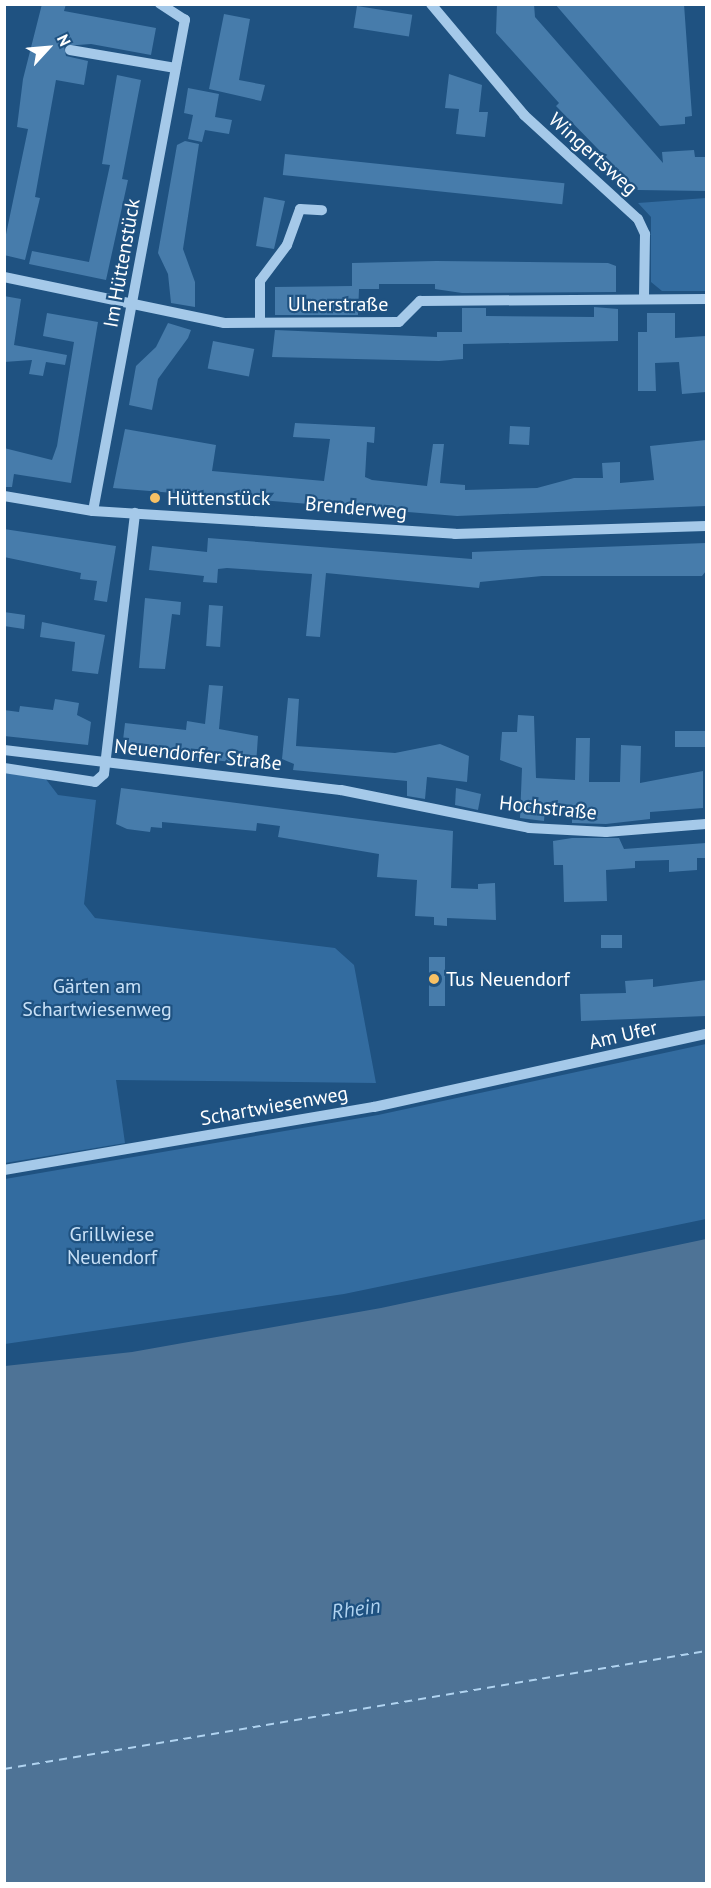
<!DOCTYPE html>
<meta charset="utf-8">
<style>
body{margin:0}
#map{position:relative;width:711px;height:1888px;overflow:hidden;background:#1f5281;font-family:"PT Sans",sans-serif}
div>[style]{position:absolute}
.green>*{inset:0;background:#336ca0}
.water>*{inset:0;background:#4e7396}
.ferry>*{height:1.5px;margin-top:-0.75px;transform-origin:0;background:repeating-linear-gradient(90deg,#b0d3f0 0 8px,transparent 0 14px)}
.building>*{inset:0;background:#477cab;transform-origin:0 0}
.minor>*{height:10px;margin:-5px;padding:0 5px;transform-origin:5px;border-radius:5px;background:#a5c9e9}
.dots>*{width:16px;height:16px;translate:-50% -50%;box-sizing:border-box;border:3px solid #1f5281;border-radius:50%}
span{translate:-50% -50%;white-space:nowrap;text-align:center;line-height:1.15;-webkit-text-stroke:4.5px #1f5281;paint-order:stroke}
.street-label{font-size:20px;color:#fff}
.poi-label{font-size:20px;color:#fff}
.left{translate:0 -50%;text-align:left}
.park-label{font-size:20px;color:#c9e1f7}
.water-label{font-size:21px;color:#b0d3f0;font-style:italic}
.frame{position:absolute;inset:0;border:6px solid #fff;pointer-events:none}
.north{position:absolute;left:18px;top:18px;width:60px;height:60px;-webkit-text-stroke:4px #1f5281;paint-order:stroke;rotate:64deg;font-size:16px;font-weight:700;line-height:24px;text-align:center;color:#fff}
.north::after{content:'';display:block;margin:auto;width:21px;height:27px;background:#fff;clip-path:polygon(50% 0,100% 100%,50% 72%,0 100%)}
</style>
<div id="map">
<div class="green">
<i style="clip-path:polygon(706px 198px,706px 291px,662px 291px,651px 282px,651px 217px,638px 203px)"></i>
<i style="clip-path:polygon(5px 773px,45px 778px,58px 795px,96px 800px,84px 904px,95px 918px,335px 948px,354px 965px,376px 1083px,116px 1080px,125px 1143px,5px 1163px)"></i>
<i style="clip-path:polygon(706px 1044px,706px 1219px,344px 1294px,5px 1344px,5px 1179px,378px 1115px)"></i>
</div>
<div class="water">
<i style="clip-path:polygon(706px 1239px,706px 1883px,5px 1883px,5px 1366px,132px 1352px,381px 1308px)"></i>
</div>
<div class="ferry">
<i style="left:4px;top:1769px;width:712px;rotate:-9.54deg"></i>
</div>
<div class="building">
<i style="clip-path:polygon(42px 4px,66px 4px,64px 11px,156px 28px,151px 55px,91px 44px,64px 46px,66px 56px,88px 61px,84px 85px,56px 80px,35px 197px,40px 198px,25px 260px,4px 255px,4px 244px,28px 129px,17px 127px,23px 79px)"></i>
<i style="clip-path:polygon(497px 4px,534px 4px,535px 17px,663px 163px,662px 152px,694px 150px,695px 157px,706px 157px,706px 191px,638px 190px,556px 106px,559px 103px,496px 33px)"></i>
<i style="clip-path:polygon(555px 4px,684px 4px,692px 116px,685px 117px,685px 124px,660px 126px)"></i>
<i style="left:357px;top:6px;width:56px;height:22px;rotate:9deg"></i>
<i style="clip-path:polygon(224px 14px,250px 19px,239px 80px,265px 85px,261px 101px,209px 89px)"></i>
<i style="clip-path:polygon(449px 74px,482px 85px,479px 112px,488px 112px,485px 137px,456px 134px,459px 109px,445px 108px)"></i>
<i style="clip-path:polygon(117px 75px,141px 80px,122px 179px,128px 180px,106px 280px,29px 264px,32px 251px,89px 262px,110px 165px,102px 164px)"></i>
<i style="clip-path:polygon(188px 88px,219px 94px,215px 117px,232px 120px,229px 134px,205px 130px,202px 142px,188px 139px,193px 115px,184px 113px)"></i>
<i style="clip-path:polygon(185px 141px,199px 144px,183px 249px,195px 282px,195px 307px,171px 303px,168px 274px,158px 253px,177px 145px)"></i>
<i style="left:285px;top:154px;width:281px;height:21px;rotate:6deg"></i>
<i style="clip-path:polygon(264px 197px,285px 201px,274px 249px,256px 246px)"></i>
<i style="clip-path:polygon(436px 261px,608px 263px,616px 266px,616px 292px,462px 293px,435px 289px,435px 284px,379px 284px,379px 289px,359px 289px,358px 315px,275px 315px,275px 287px,352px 286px,352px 263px)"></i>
<i style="clip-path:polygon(4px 296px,21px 299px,14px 345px,67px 355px,65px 365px,46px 362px,43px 376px,29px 374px,32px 360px,4px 362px)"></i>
<i style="clip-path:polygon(594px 307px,618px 309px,618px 341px,463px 344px,463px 359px,439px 361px,272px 357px,275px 330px,437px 337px,437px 332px,462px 332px,462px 308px,486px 308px,486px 316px,594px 317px)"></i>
<i style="clip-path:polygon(47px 313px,98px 322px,71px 483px,14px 474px,12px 487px,4px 487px,4px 448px,52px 460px,57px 446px,74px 342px,43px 336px)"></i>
<i style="clip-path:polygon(647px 313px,675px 313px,675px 338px,706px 336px,706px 392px,682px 394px,679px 362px,655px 363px,656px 391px,638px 391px,638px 332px,647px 332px)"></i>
<i style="clip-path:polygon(168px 323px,191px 330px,188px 338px,158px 379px,152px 410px,129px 405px,136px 366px,156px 347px)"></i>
<i style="left:213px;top:341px;width:42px;height:28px;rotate:11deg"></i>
<i style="clip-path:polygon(295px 423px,375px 427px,374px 443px,367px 442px,365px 477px,372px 480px,427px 486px,433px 444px,444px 444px,440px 483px,465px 485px,465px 490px,537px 488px,574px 478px,603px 478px,602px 463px,620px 462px,620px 483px,654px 480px,650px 446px,706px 440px,706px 506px,457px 516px,113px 488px,125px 429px,216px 445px,212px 471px,324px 481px,330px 439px,293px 437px)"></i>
<i style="left:510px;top:426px;width:20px;height:18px;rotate:3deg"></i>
<i style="clip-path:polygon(4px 529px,116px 546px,107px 602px,94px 600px,97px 581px,80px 579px,81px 573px,4px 557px)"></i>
<i style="clip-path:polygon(208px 538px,472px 559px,472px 552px,706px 543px,706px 571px,702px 576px,542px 576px,480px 582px,479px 588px,326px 573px,320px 637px,306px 636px,312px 574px,227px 568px,218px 569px,217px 583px,203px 582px,204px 576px,149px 570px,152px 546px,207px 552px)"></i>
<i style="clip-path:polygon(145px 598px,181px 602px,180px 615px,172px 614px,165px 669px,139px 668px)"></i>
<i style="left:209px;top:605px;width:14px;height:41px;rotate:4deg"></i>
<i style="clip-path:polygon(4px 612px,25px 615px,24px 629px,4px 626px)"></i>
<i style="clip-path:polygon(42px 622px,105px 635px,98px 674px,72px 671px,75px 642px,40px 637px)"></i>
<i style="clip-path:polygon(209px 685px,223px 686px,219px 729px,258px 736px,256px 765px,122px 749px,125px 723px,186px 730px,187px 721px,205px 724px)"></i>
<i style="clip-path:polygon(288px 698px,299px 699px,296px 746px,395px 753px,440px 744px,469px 756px,467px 782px,427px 777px,425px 799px,407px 796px,407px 781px,293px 770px,294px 764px,282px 759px)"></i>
<i style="clip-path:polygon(55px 699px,79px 703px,77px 715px,91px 722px,88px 745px,4px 736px,4px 710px,19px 712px,20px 706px,53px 710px)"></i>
<i style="clip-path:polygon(518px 715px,534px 716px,536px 778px,575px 780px,576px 738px,590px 738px,589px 782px,620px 782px,621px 745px,641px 746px,640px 783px,703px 771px,703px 808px,650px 812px,650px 819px,606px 824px,572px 823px,572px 810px,545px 808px,544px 821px,520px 818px,522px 768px,500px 760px,502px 732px,517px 732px)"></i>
<i style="left:675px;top:731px;width:31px;height:16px"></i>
<i style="clip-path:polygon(121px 788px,453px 831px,451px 888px,478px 889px,478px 884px,495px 883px,496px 920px,447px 918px,447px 926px,434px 925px,434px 917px,415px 916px,417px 880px,377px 877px,379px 854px,278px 837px,280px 826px,257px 823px,256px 831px,162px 822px,162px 828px,151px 827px,150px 832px,127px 829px,116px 824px)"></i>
<i style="clip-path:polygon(456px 788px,481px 794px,478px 810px,455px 805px)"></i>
<i style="clip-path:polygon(572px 838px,619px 838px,624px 849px,706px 843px,706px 858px,697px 858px,697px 870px,669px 872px,669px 860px,635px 861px,635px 868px,606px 870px,607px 901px,564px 902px,563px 865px,554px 865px,553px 841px)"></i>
<i style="left:622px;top:935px;width:13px;height:21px;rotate:90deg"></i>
<i style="left:429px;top:957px;width:16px;height:49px"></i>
<i style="clip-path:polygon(653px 979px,653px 987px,706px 980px,706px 1016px,581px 1021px,580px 994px,626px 993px,625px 981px)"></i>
</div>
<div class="minor">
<i style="left:431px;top:4px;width:145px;rotate:50deg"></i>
<i style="left:524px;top:115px;width:154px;rotate:42.4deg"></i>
<i style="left:638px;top:219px;width:17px;rotate:65deg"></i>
<i style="left:645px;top:234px;width:65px;rotate:90.9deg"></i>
<i style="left:70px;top:50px;width:107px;rotate:9.7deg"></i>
<i style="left:4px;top:277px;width:225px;rotate:11.8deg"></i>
<i style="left:224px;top:323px;width:175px;rotate:-0.3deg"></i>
<i style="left:399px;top:322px;width:30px;rotate:-45deg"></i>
<i style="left:420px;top:301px;width:286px;rotate:-0.4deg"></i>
<i style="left:260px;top:321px;width:40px;rotate:-90deg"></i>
<i style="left:260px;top:281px;width:45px;rotate:-53.1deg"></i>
<i style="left:287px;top:245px;width:38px;rotate:-70deg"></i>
<i style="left:300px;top:209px;width:22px;rotate:3deg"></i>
<i style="left:4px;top:496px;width:90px;rotate:9.6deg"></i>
<i style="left:93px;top:511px;width:363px;rotate:3.6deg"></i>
<i style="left:455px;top:534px;width:251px;rotate:-1.8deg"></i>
<i style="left:93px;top:511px;width:500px;rotate:-79.4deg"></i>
<i style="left:185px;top:20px;width:30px;rotate:-147deg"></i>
<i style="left:4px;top:750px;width:339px;rotate:6.8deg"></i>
<i style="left:341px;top:790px;width:192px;rotate:11.4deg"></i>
<i style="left:529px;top:828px;width:77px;rotate:3deg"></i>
<i style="left:606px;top:832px;width:100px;rotate:-4.6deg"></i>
<i style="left:4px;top:768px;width:92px;rotate:8.7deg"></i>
<i style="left:95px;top:782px;width:12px;rotate:-42deg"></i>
<i style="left:104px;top:774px;width:263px;rotate:-83.2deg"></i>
<i style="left:4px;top:1170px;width:375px;rotate:-9.7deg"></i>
<i style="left:374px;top:1107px;width:340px;rotate:-12.4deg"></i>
</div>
<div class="dots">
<i style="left:155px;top:498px;background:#f7c165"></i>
<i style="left:434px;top:979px;background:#f7c165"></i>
</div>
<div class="street-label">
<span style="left:593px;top:154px;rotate:42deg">Wingertsweg</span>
<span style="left:122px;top:263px;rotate:-80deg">Im Hüttenstück</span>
<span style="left:338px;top:304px">Ulnerstraße</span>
<span style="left:356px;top:508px;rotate:5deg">Brenderweg</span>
<span style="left:198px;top:755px;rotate:6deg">Neuendorfer Straße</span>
<span style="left:548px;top:808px;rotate:6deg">Hochstraße</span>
<span style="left:623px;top:1035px;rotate:-13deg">Am Ufer</span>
<span style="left:274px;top:1106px;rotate:-10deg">Schartwiesenweg</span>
</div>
<div class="poi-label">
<span class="left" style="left:167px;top:498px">Hüttenstück</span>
<span class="left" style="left:446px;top:979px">Tus Neuendorf</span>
</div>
<div class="park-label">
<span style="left:97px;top:998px">Gärten am<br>Schartwiesenweg</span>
<span style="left:112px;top:1246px">Grillwiese<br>Neuendorf</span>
</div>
<div class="water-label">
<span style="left:356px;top:1609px;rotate:-8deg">Rhein</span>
</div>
<div class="frame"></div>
<div class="north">N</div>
</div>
